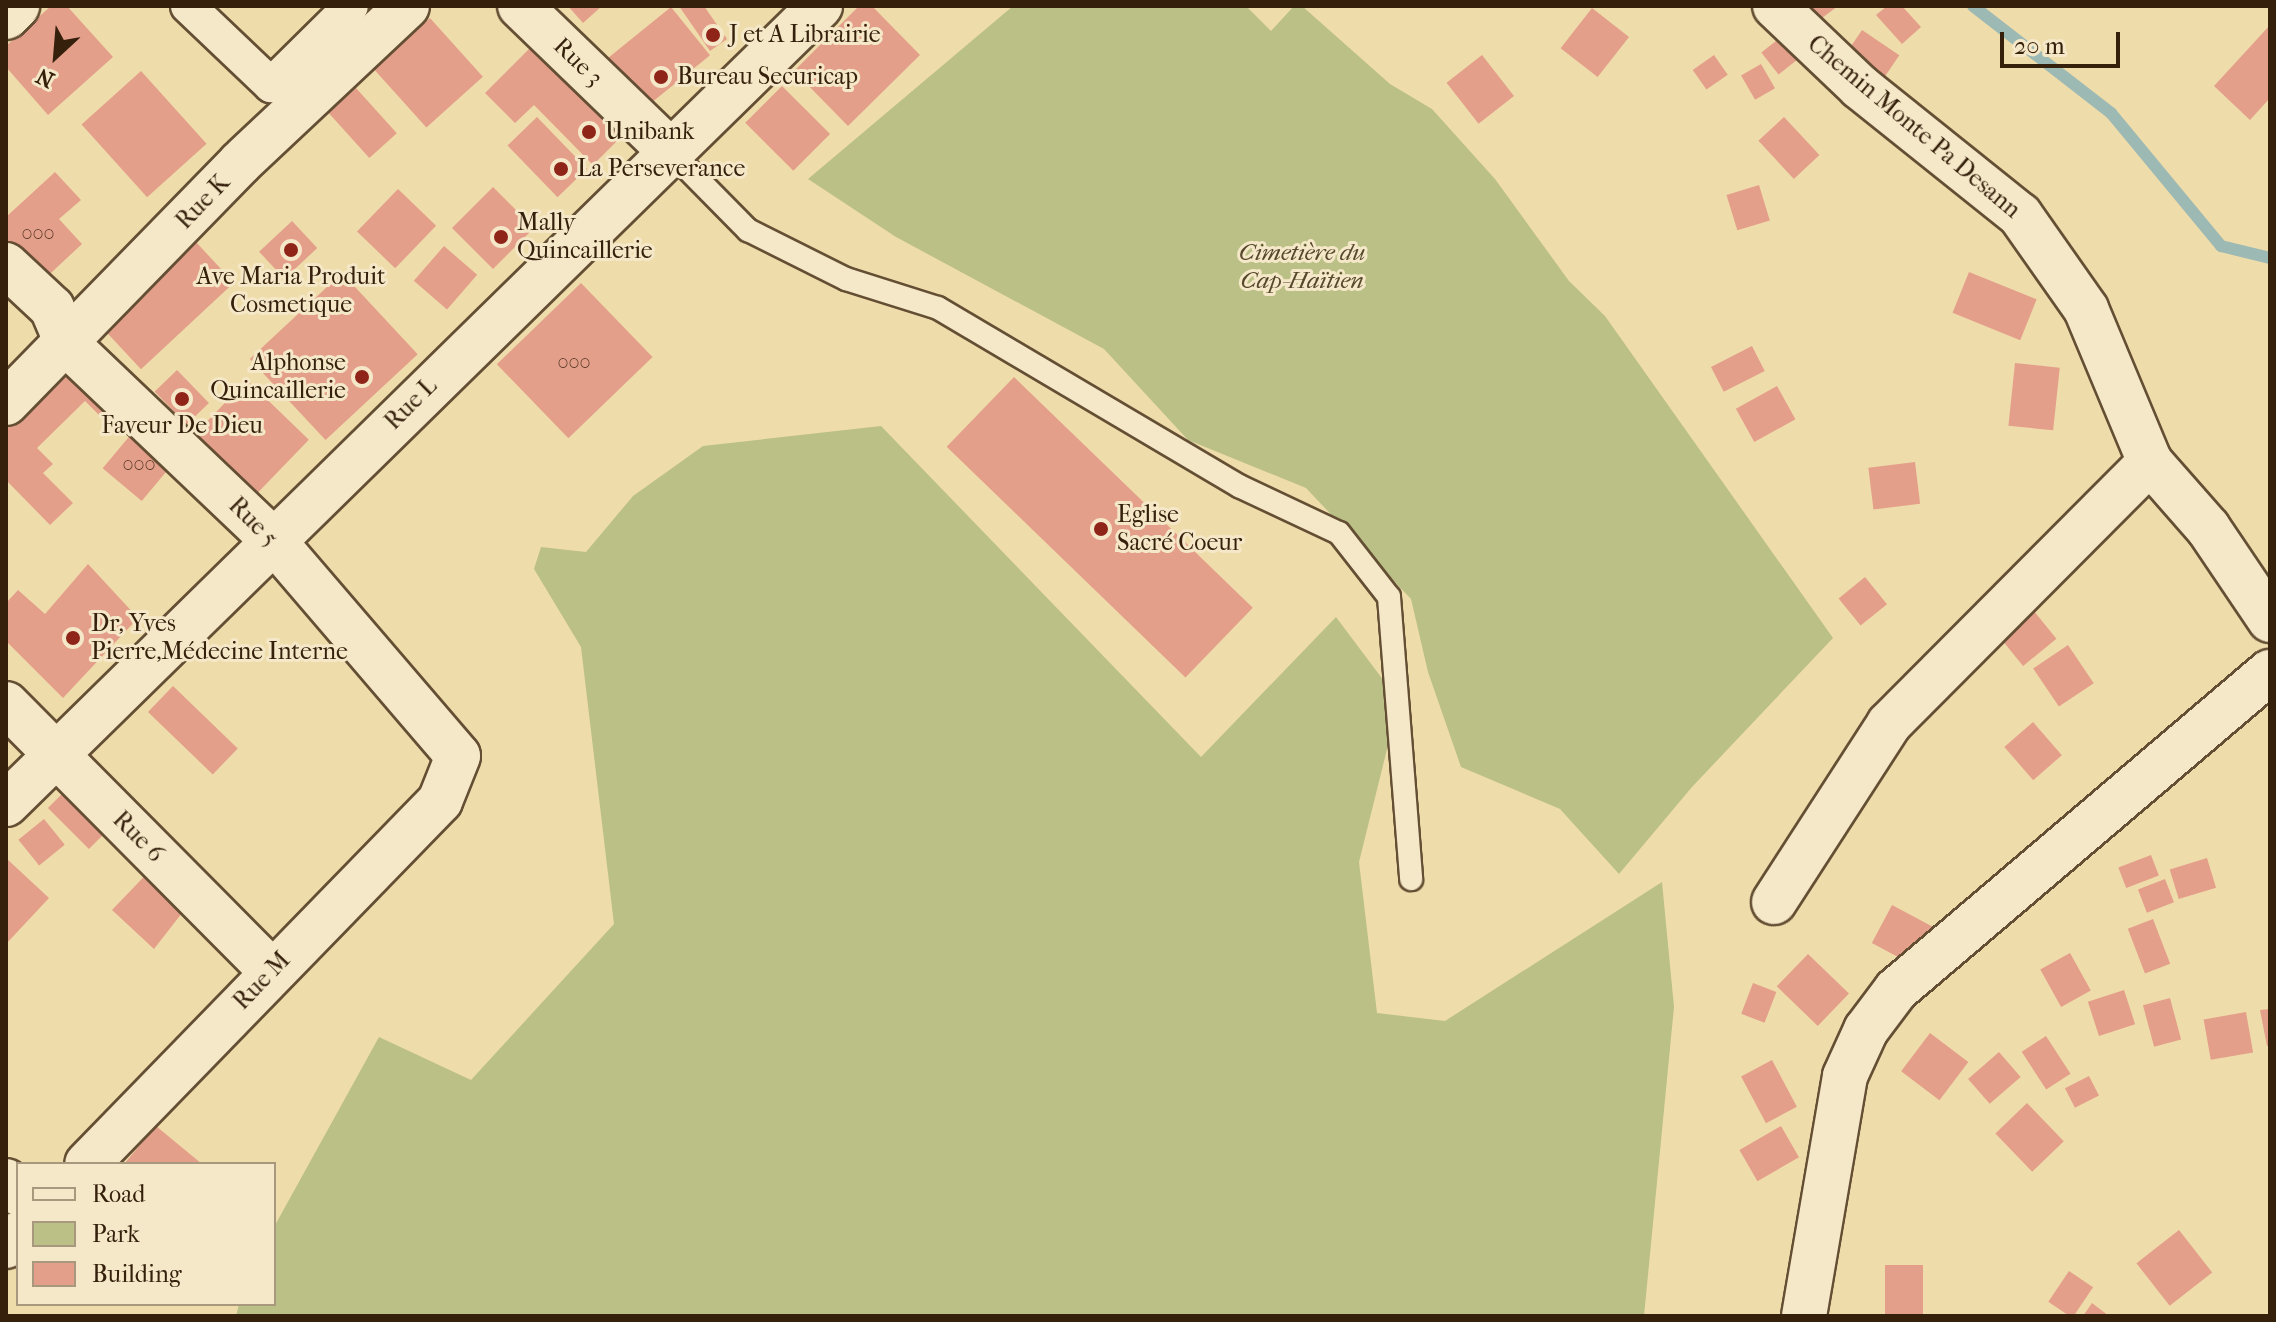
<!DOCTYPE html>
<meta charset="utf-8">
<style>
body{margin:0}
#map{position:relative;width:2276px;height:1322px;overflow:hidden;background:#efdcab;font-family:"IM FELL French Canon",serif}
div>[style]{position:absolute}
.green>*{inset:0;background:#bbc087}
.stream>*{height:12px;margin:-6px;padding:0 6px;transform-origin:6px;border-radius:6px;background:#9db9b3}
.building>*{inset:0;background:#e49f8a;transform-origin:0 0}
.roads{filter:drop-shadow(2px 0 #644f34) drop-shadow(-2px 0 #644f34) drop-shadow(0 2px #644f34) drop-shadow(0 -2px #644f34)}
.service>*{height:22px;margin:-11px;padding:0 11px;transform-origin:11px;border-radius:11px;background:#f5e8c8}
.pedestrian>*{height:34px;margin:-17px;padding:0 17px;transform-origin:17px;border-radius:17px;background:#f5e8c8}
.minor>*{height:44px;margin:-22px;padding:0 22px;transform-origin:22px;border-radius:22px;background:#f5e8c8}
.tertiary>*{height:44px;margin:-22px;padding:0 22px;transform-origin:22px;border-radius:22px;background:#f5e8c8}
.dots>*{width:22px;height:22px;translate:-50% -50%;box-sizing:border-box;border:4px solid #f5e8c8;border-radius:50%}
span{translate:-50% -50%;white-space:nowrap;text-align:center;line-height:1.15;-webkit-text-stroke:6px #f5e8c8;paint-order:stroke}
.number-label{font-size:20px;color:#61402c}
.number-label span{-webkit-text-stroke-width:0}
.poi-label{font-size:24px;color:#35200c}
.left{translate:0 -50%;text-align:left}
.right{translate:-100% -50%;text-align:right}
.street-label{font-size:24px;color:#35200c}
.park-label{font-size:24px;color:#56482b;font-style:italic}
.frame{position:absolute;inset:0;border:8px solid #35200c;pointer-events:none}
.legend{position:absolute;left:16px;top:1162px;width:260px;height:144px;box-sizing:border-box;background:#f5e8c8;border:2px solid #a8987d;margin:0;padding:10px 14px;list-style:none;font-size:24px;color:#35200c}
.legend li{display:flex;align-items:center;gap:16px;height:40px}
.legend b{width:40px;border:2px solid #a8987d}
.north{position:absolute;left:16px;top:16px;width:80px;height:80px;-webkit-text-stroke:6px #f5e8c8;paint-order:stroke;rotate:206deg;font-size:22px;font-weight:700;line-height:32px;text-align:center;color:#35200c}
.north::after{content:'';display:block;margin:auto;width:28px;height:36px;background:#35200c;clip-path:polygon(50% 0,100% 100%,50% 72%,0 100%)}
.scale{position:absolute;left:2000px;top:32px;width:120px;height:36px;box-sizing:border-box;border:4px solid #35200c;border-top:0;padding-left:10px;font-size:24px;line-height:28px;white-space:nowrap;color:#35200c;-webkit-text-stroke:6px #f5e8c8;paint-order:stroke}
</style>
<div id="map">
<div class="green">
<i style="clip-path:polygon(1013px 6px,1246px 6px,1271px 31px,1294px 6px,1302px 6px,1390px 84px,1432px 109px,1495px 179px,1569px 281px,1605px 316px,1833px 638px,1692px 787px,1619px 874px,1560px 809px,1461px 767px,1428px 672px,1411px 599px,1306px 488px,1188px 440px,1104px 349px,896px 237px,808px 179px)"></i>
<i style="clip-path:polygon(881px 426px,1201px 757px,1336px 617px,1399px 701px,1359px 862px,1377px 1013px,1445px 1021px,1662px 882px,1674px 1007px,1644px 1316px,236px 1316px,239px 1304px,274px 1304px,274px 1227px,379px 1037px,471px 1080px,614px 924px,581px 647px,534px 569px,541px 547px,586px 552px,633px 496px,703px 446px)"></i>
</div>
<div class="stream">
<i style="left:1973px;top:6px;width:175px;rotate:37.8deg"></i>
<i style="left:2111px;top:113px;width:173px;rotate:50.4deg"></i>
<i style="left:2221px;top:246px;width:50px;rotate:13.8deg"></i>
</div>
<div class="building">
<i style="clip-path:polygon(51px 6px,67px 6px,113px 57px,48px 115px,6px 67px,6px 46px)"></i>
<i style="clip-path:polygon(568px 6px,602px 6px,583px 23px)"></i>
<i style="clip-path:polygon(679px 6px,704px 6px,727px 39px,710px 51px)"></i>
<i style="clip-path:polygon(859px 6px,872px 6px,920px 55px,848px 126px,794px 71px)"></i>
<i style="clip-path:polygon(1794px 6px,1838px 6px,1810px 27px)"></i>
<i style="clip-path:polygon(1887px 6px,1902px 6px,1921px 27px,1902px 44px,1876px 15px)"></i>
<i style="left:671px;top:7px;width:62px;height:83px;rotate:51deg"></i>
<i style="left:1592px;top:8px;width:47px;height:51px;rotate:38deg"></i>
<i style="left:430px;top:18px;width:79px;height:76px;rotate:48deg"></i>
<i style="clip-path:polygon(2270px 25px,2270px 98px,2250px 120px,2214px 86px)"></i>
<i style="left:1862px;top:30px;width:45px;height:36px;rotate:34deg"></i>
<i style="left:1781px;top:37px;width:28px;height:25px;rotate:52deg"></i>
<i style="clip-path:polygon(534px 44px,623px 135px,593px 165px,534px 105px,515px 123px,485px 93px)"></i>
<i style="left:1482px;top:55px;width:52px;height:45px;rotate:52deg"></i>
<i style="left:1714px;top:55px;width:24px;height:26px;rotate:55deg"></i>
<i style="left:1761px;top:64px;width:28px;height:23px;rotate:60deg"></i>
<i style="left:141px;top:71px;width:98px;height:80px;rotate:48deg"></i>
<i style="left:782px;top:86px;width:68px;height:52px;rotate:45deg"></i>
<i style="left:356px;top:88px;width:61px;height:37px;rotate:48deg"></i>
<i style="left:537px;top:117px;width:72px;height:41px;rotate:46deg"></i>
<i style="left:1784px;top:117px;width:52px;height:35px;rotate:47deg"></i>
<i style="clip-path:polygon(55px 172px,81px 200px,59px 219px,82px 244px,38px 285px,6px 252px,6px 217px)"></i>
<i style="left:1759px;top:185px;width:37px;height:34px;rotate:73deg"></i>
<i style="left:493px;top:187px;width:58px;height:58px;rotate:45deg"></i>
<i style="left:398px;top:189px;width:53px;height:59px;rotate:44deg"></i>
<i style="left:292px;top:221px;width:37px;height:45px;rotate:47deg"></i>
<i style="left:195px;top:241px;width:57px;height:127px;rotate:47deg"></i>
<i style="left:444px;top:246px;width:44px;height:46px;rotate:41deg"></i>
<i style="left:1969px;top:272px;width:73px;height:44px;rotate:22deg"></i>
<i style="left:342px;top:273px;width:111px;height:126px;rotate:47deg"></i>
<i style="left:581px;top:283px;width:103px;height:117px;rotate:46deg"></i>
<i style="left:1752px;top:346px;width:28px;height:46px;rotate:63deg"></i>
<i style="clip-path:polygon(68px 363px,124px 420px,114px 430px,85px 401px,37px 448px,53px 464px,43px 473px,73px 503px,50px 525px,6px 480px,6px 424px)"></i>
<i style="left:2015px;top:363px;width:45px;height:63px;rotate:6deg"></i>
<i style="left:177px;top:370px;width:46px;height:31px;rotate:46deg"></i>
<i style="left:1014px;top:377px;width:332px;height:97px;rotate:44deg"></i>
<i style="left:247px;top:380px;width:86px;height:76px;rotate:44deg"></i>
<i style="left:1777px;top:386px;width:38px;height:47px;rotate:61deg"></i>
<i style="left:138px;top:426px;width:51px;height:55px;rotate:40deg"></i>
<i style="left:1915px;top:462px;width:42px;height:47px;rotate:83deg"></i>
<i style="clip-path:polygon(88px 564px,138px 618px,63px 698px,6px 641px,6px 603px,18px 590px,45px 614px)"></i>
<i style="left:1865px;top:577px;width:35px;height:34px;rotate:51deg"></i>
<i style="left:2025px;top:600px;width:50px;height:43px;rotate:51deg"></i>
<i style="left:2068px;top:645px;width:46px;height:42px;rotate:56deg"></i>
<i style="left:173px;top:686px;width:90px;height:36px;rotate:44deg"></i>
<i style="left:2033px;top:722px;width:44px;height:38px;rotate:49deg"></i>
<i style="left:67px;top:789px;width:58px;height:27px;rotate:45deg"></i>
<i style="left:44px;top:819px;width:33px;height:33px;rotate:51deg"></i>
<i style="left:2151px;top:855px;width:22px;height:35px;rotate:69deg"></i>
<i style="clip-path:polygon(6px 858px,49px 898px,6px 944px)"></i>
<i style="left:2207px;top:858px;width:31px;height:39px;rotate:73deg"></i>
<i style="clip-path:polygon(159px 861px,182px 913px,154px 949px,112px 910px)"></i>
<i style="left:2165px;top:879px;width:25px;height:29px;rotate:69deg"></i>
<i style="left:1892px;top:905px;width:52px;height:43px;rotate:28deg"></i>
<i style="left:2153px;top:919px;width:48px;height:27px;rotate:69deg"></i>
<i style="left:2070px;top:953px;width:43px;height:34px;rotate:61deg"></i>
<i style="left:1808px;top:954px;width:57px;height:45px;rotate:44deg"></i>
<i style="left:1753px;top:983px;width:25px;height:33px;rotate:21deg"></i>
<i style="left:2124px;top:990px;width:36px;height:38px;rotate:72deg"></i>
<i style="left:2170px;top:998px;width:43px;height:28px;rotate:75deg"></i>
<i style="clip-path:polygon(2270px 1009px,2270px 1045px,2267px 1046px,2260px 1010px)"></i>
<i style="left:2246px;top:1012px;width:41px;height:43px;rotate:80deg"></i>
<i style="left:1930px;top:1033px;width:48px;height:48px;rotate:37deg"></i>
<i style="left:2046px;top:1036px;width:45px;height:29px;rotate:57deg"></i>
<i style="left:1999px;top:1052px;width:33px;height:41px;rotate:49deg"></i>
<i style="left:1772px;top:1060px;width:53px;height:35px;rotate:62deg"></i>
<i style="left:2089px;top:1076px;width:22px;height:27px;rotate:63deg"></i>
<i style="left:2027px;top:1103px;width:53px;height:44px;rotate:46deg"></i>
<i style="clip-path:polygon(156px 1126px,202px 1164px,124px 1164px)"></i>
<i style="left:1781px;top:1126px;width:36px;height:48px;rotate:60deg"></i>
<i style="left:2179px;top:1230px;width:54px;height:54px;rotate:52deg"></i>
<i style="left:1885px;top:1265px;width:38px;height:50px"></i>
<i style="left:2069px;top:1271px;width:29px;height:37px;rotate:34deg"></i>
<i style="clip-path:polygon(2092px 1303px,2109px 1316px,2083px 1316px)"></i>
</div>
<div class="roads">
<div class="service">
<i style="left:671px;top:152px;width:110px;rotate:45.4deg"></i>
<i style="left:748px;top:230px;width:110px;rotate:26.6deg"></i>
<i style="left:846px;top:279px;width:96px;rotate:17.5deg"></i>
<i style="left:938px;top:308px;width:350px;rotate:30.6deg"></i>
<i style="left:1239px;top:486px;width:110px;rotate:25.2deg"></i>
<i style="left:1339px;top:533px;width:81px;rotate:52deg"></i>
<i style="left:1389px;top:597px;width:283px;rotate:85.5deg"></i>
</div>
<div class="pedestrian">
<i style="left:188px;top:6px;width:115px;rotate:43.6deg"></i>
<i style="left:271px;top:85px;width:112px;rotate:-44.6deg"></i>
</div>
<div class="minor">
<i style="left:520px;top:6px;width:210px;rotate:44deg"></i>
<i style="left:1775px;top:6px;width:117px;rotate:43.6deg"></i>
<i style="left:1860px;top:87px;width:205px;rotate:38.7deg"></i>
<i style="left:2020px;top:215px;width:115px;rotate:54.9deg"></i>
<i style="left:2086px;top:309px;width:166px;rotate:67.3deg"></i>
<i style="left:2150px;top:462px;width:88px;rotate:48.7deg"></i>
<i style="left:2208px;top:528px;width:111px;rotate:56deg"></i>
<i style="left:6px;top:17px;width:16px;rotate:-45deg"></i>
<i style="left:6px;top:265px;width:63px;rotate:43.1deg"></i>
<i style="left:52px;top:308px;width:39px;rotate:67deg"></i>
<i style="left:67px;top:344px;width:284px;rotate:43.6deg"></i>
<i style="left:273px;top:540px;width:284px;rotate:49.4deg"></i>
<i style="left:458px;top:756px;width:48px;rotate:111.8deg"></i>
<i style="left:440px;top:801px;width:506px;rotate:134.2deg"></i>
<i style="left:6px;top:403px;width:335px;rotate:-45.7deg"></i>
<i style="left:240px;top:163px;width:229px;rotate:-43.2deg"></i>
<i style="left:6px;top:704px;width:376px;rotate:45.2deg"></i>
<i style="left:1774px;top:902px;width:212px;rotate:-57.1deg"></i>
<i style="left:1889px;top:724px;width:370px;rotate:-45.1deg"></i>
<i style="left:6px;top:1181px;width:17px;rotate:45deg"></i>
<i style="left:6px;top:1246px;width:17px;rotate:-45deg"></i>
<i style="left:1804px;top:1316px;width:243px;rotate:-80.3deg"></i>
<i style="left:1845px;top:1076px;width:51px;rotate:-65.5deg"></i>
<i style="left:1866px;top:1030px;width:50px;rotate:-53.1deg"></i>
<i style="left:1896px;top:990px;width:491px;rotate:-40.4deg"></i>
</div>
<div class="tertiary">
<i style="left:6px;top:804px;width:1140px;rotate:-44.43deg"></i>
</div>
</div>
<div class="dots">
<i style="left:713px;top:35px;background:#8f2418"></i>
<i style="left:661px;top:77px;background:#8f2418"></i>
<i style="left:589px;top:132px;background:#8f2418"></i>
<i style="left:561px;top:169px;background:#8f2418"></i>
<i style="left:501px;top:237px;background:#8f2418"></i>
<i style="left:291px;top:250px;background:#8f2418"></i>
<i style="left:362px;top:377px;background:#8f2418"></i>
<i style="left:182px;top:399px;background:#8f2418"></i>
<i style="left:1101px;top:529px;background:#8f2418"></i>
<i style="left:73px;top:638px;background:#8f2418"></i>
</div>
<div class="number-label">
<span style="left:38px;top:232px">000</span>
<span style="left:574px;top:361px">000</span>
<span style="left:139px;top:463px">000</span>
</div>
<div class="poi-label">
<span class="left" style="left:729px;top:35px">J et A Librairie</span>
<span class="left" style="left:677px;top:77px">Bureau Securicap</span>
<span class="left" style="left:605px;top:132px">Unibank</span>
<span class="left" style="left:577px;top:169px">La Perseverance</span>
<span class="left" style="left:517px;top:237px">Mally<br>Quincaillerie</span>
<span style="left:291px;top:291px">Ave Maria Produit<br>Cosmetique</span>
<span class="right" style="left:346px;top:377px">Alphonse<br>Quincaillerie</span>
<span style="left:182px;top:426px">Faveur De Dieu</span>
<span class="left" style="left:1117px;top:529px">Eglise<br>Sacré Coeur</span>
<span class="left" style="left:91px;top:638px">Dr, Yves<br>Pierre,Médecine Interne</span>
</div>
<div class="street-label">
<span style="left:578px;top:62px;rotate:44deg">Rue 3</span>
<span style="left:1914px;top:127px;rotate:40deg">Chemin Monte Pa Desann</span>
<span style="left:203px;top:202px;rotate:-46deg">Rue K</span>
<span style="left:411px;top:404px;rotate:-45deg">Rue L</span>
<span style="left:253px;top:522px;rotate:45deg">Rue 5</span>
<span style="left:138px;top:837px;rotate:45deg">Rue 6</span>
<span style="left:262px;top:981px;rotate:-46deg">Rue M</span>
</div>
<div class="park-label">
<span style="left:1302px;top:267px">Cimetière du<br>Cap-Haïtien</span>
</div>
<div class="frame"></div>
<ul class="legend">
<li><b style="height:10px;background:#f5e8c8"></b>Road</li>
<li><b style="height:22px;background:#bbc087"></b>Park</li>
<li><b style="height:22px;background:#e49f8a"></b>Building</li>
</ul>
<div class="north">N</div>
<div class="scale">20 m</div>
</div>
